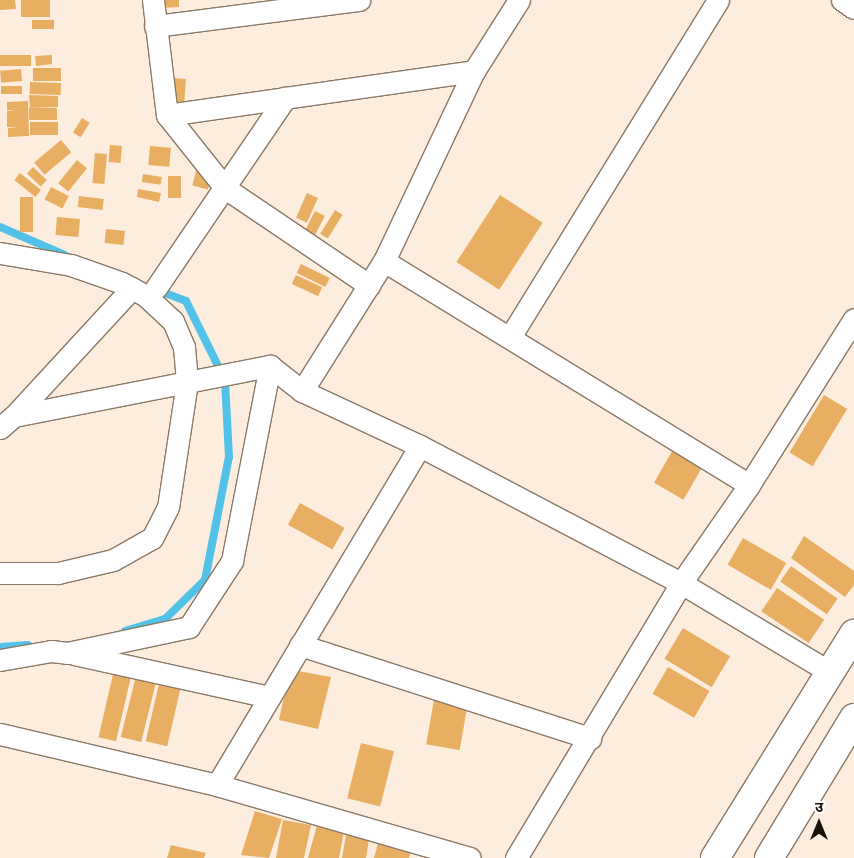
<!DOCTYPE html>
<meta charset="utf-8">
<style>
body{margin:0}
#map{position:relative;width:854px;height:858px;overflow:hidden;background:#fdedde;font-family:Karla,"Noto Sans Devanagari",sans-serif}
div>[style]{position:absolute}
.stream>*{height:8px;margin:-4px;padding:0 4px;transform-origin:4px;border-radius:4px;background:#52c2e9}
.building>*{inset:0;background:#e8af63;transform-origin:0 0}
.roads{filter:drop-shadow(1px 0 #8a7967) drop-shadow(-1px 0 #8a7967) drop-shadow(0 1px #8a7967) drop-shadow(0 -1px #8a7967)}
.minor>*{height:21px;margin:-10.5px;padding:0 10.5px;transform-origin:10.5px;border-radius:10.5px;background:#fff}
.secondary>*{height:28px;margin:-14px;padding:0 14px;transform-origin:14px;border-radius:14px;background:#fff}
span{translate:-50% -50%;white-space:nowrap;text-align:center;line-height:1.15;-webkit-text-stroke:4px #fdfdfd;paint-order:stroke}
.north{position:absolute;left:794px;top:798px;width:50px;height:50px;-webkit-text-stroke:4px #fdfdfd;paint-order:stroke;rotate:0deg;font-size:14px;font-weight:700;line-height:20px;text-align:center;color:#19120b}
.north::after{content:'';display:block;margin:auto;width:18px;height:22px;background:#19120b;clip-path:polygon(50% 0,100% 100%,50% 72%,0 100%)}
</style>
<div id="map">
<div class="stream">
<i style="left:0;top:227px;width:71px;rotate:23.3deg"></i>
<i style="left:125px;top:631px;width:42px;rotate:-16.7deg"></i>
<i style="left:165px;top:619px;width:56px;rotate:-44.3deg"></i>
<i style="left:205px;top:580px;width:125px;rotate:-79deg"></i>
<i style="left:229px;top:457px;width:77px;rotate:-93deg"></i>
<i style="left:225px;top:380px;width:88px;rotate:-116.3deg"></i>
<i style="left:186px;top:301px;width:31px;rotate:-159deg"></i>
<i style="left:0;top:647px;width:28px;rotate:-4deg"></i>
</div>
<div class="building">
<i style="clip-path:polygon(0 0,15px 0,16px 9px,0 10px)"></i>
<i style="left:21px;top:0;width:29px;height:17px"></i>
<i style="clip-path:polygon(160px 0,179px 0,179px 7px,161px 8px)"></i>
<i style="left:54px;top:20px;width:9px;height:22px;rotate:90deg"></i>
<i style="left:31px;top:55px;width:11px;height:31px;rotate:90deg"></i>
<i style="clip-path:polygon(52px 55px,52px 64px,36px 66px,35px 56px)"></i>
<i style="left:33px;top:68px;width:28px;height:13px"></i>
<i style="left:21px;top:69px;width:12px;height:21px;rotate:85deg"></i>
<i style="left:173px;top:78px;width:13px;height:32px;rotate:4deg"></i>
<i style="left:30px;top:82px;width:31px;height:12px;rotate:2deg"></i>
<i style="left:1px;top:86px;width:21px;height:8px"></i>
<i style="clip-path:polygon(29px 95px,58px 96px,58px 107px,30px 108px)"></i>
<i style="clip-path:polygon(28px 101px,29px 136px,8px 137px,8px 128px,18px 127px,7px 127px,7px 111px,16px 110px,7px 110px,7px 102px)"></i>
<i style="left:57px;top:108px;width:12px;height:28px;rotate:90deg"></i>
<i style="left:82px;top:118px;width:9px;height:17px;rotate:32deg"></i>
<i style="left:30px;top:122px;width:28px;height:13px"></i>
<i style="left:61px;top:140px;width:16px;height:35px;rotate:50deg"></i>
<i style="left:110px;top:145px;width:12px;height:17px;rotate:5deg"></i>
<i style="left:150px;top:146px;width:21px;height:19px;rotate:5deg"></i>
<i style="left:95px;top:153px;width:12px;height:30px;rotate:5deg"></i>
<i style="left:77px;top:160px;width:13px;height:30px;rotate:39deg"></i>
<i style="left:33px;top:167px;width:19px;height:9px;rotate:43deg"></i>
<i style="left:196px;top:171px;width:16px;height:15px;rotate:14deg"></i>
<i style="left:20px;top:173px;width:27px;height:9px;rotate:39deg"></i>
<i style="left:143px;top:174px;width:19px;height:8px;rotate:9deg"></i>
<i style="left:168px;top:176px;width:13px;height:22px"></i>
<i style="left:51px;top:187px;width:20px;height:14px;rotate:27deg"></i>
<i style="clip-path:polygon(138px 189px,161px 193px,159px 202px,137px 197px)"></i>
<i style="left:307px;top:193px;width:12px;height:27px;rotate:24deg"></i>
<i style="left:500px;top:195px;width:51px;height:80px;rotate:33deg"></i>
<i style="left:79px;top:196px;width:25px;height:11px;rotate:7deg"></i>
<i style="left:20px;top:197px;width:13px;height:35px"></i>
<i style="left:335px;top:210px;width:9px;height:28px;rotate:32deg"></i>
<i style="left:315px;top:211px;width:11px;height:23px;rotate:27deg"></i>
<i style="left:57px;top:217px;width:23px;height:18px;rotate:5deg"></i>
<i style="left:106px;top:229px;width:19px;height:14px;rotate:6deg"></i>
<i style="left:301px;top:264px;width:32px;height:10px;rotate:26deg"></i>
<i style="left:296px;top:275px;width:29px;height:10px;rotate:25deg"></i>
<i style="left:824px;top:395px;width:27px;height:67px;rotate:31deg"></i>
<i style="left:674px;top:448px;width:34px;height:40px;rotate:30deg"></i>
<i style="left:300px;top:503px;width:51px;height:25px;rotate:29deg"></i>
<i style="clip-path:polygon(804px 536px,854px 571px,854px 585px,845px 597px,791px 558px)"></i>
<i style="left:743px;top:538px;width:50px;height:31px;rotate:30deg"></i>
<i style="left:791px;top:566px;width:57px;height:19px;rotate:35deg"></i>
<i style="left:777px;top:588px;width:57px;height:28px;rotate:34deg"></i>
<i style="left:683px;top:628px;width:55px;height:36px;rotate:31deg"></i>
<i style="left:668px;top:667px;width:48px;height:31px;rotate:30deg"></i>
<i style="left:114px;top:670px;width:18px;height:69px;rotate:13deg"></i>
<i style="clip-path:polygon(298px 671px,331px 677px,318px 729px,279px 720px,287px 682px)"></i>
<i style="left:137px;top:672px;width:21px;height:67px;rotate:14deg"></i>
<i style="left:161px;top:675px;width:22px;height:68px;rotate:13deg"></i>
<i style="left:435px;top:694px;width:34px;height:51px;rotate:10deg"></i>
<i style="left:361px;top:743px;width:34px;height:57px;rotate:14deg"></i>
<i style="clip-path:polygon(255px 811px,282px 819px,269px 858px,241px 855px)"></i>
<i style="clip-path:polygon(283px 820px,311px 825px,304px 858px,276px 858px)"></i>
<i style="clip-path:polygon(317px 825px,344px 832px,339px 858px,308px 858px)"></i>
<i style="clip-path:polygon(346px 835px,369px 839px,366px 858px,342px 858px)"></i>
<i style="clip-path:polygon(379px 840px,412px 848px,409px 858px,374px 858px)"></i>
<i style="clip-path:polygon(171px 845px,206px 853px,204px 858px,167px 858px)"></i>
</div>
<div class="roads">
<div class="minor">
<i style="left:153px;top:0;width:116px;rotate:83.1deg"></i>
<i style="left:167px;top:115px;width:93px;rotate:51.5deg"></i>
<i style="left:225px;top:188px;width:174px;rotate:34deg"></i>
<i style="left:842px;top:0;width:14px;rotate:34deg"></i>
<i style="left:155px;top:26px;width:206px;rotate:-7.3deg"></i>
<i style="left:167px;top:115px;width:119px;rotate:-8.2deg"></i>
<i style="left:0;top:253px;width:72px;rotate:9.6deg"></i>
<i style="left:71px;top:265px;width:54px;rotate:19.4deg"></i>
<i style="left:122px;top:283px;width:27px;rotate:28deg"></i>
<i style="left:146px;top:296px;width:37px;rotate:43deg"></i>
<i style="left:173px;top:321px;width:28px;rotate:67deg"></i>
<i style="left:184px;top:347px;width:35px;rotate:85deg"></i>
<i style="left:187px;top:382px;width:126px;rotate:98.6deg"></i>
<i style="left:168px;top:507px;width:35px;rotate:117deg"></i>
<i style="left:152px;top:538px;width:45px;rotate:150.6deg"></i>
<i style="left:113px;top:560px;width:57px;rotate:166.7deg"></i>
<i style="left:58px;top:573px;width:58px;rotate:180deg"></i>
<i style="left:384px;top:261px;width:428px;rotate:31.5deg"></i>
<i style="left:156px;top:288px;width:230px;rotate:-55.8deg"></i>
<i style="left:285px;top:98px;width:191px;rotate:-8.1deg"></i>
<i style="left:510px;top:337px;width:396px;rotate:-58.3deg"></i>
<i style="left:302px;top:391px;width:154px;rotate:-57.8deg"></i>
<i style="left:384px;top:261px;width:210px;rotate:-64.7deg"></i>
<i style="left:474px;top:71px;width:84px;rotate:-57.6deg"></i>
<i style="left:14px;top:416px;width:174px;rotate:-47.3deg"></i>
<i style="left:0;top:428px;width:18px;rotate:-41deg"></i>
<i style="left:14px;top:416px;width:261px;rotate:-11.1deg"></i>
<i style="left:270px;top:366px;width:41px;rotate:38deg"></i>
<i style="left:302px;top:391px;width:130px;rotate:25deg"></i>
<i style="left:420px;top:446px;width:295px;rotate:27.7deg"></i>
<i style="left:681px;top:583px;width:174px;rotate:30.9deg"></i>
<i style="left:300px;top:645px;width:305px;rotate:17.8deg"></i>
<i style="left:74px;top:654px;width:200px;rotate:12.4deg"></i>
<i style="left:0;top:660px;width:52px;rotate:-10deg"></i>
<i style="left:51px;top:651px;width:16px;rotate:7deg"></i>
<i style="left:67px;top:653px;width:125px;rotate:-12deg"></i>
<i style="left:189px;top:627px;width:79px;rotate:-56.9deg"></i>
<i style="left:232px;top:561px;width:199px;rotate:-79deg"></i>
<i style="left:0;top:734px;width:223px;rotate:13.2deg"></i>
<i style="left:217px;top:785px;width:263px;rotate:16.1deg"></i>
<i style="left:217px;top:785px;width:395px;rotate:-59.1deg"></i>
<i style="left:516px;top:858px;width:321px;rotate:-59deg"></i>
<i style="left:681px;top:583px;width:119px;rotate:-55.2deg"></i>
<i style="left:749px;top:485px;width:196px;rotate:-57.7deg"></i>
</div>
<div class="secondary">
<i style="left:715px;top:858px;width:264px;rotate:-58.2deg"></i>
<i style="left:769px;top:858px;width:164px;rotate:-58.7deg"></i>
</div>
</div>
<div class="north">उ</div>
</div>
